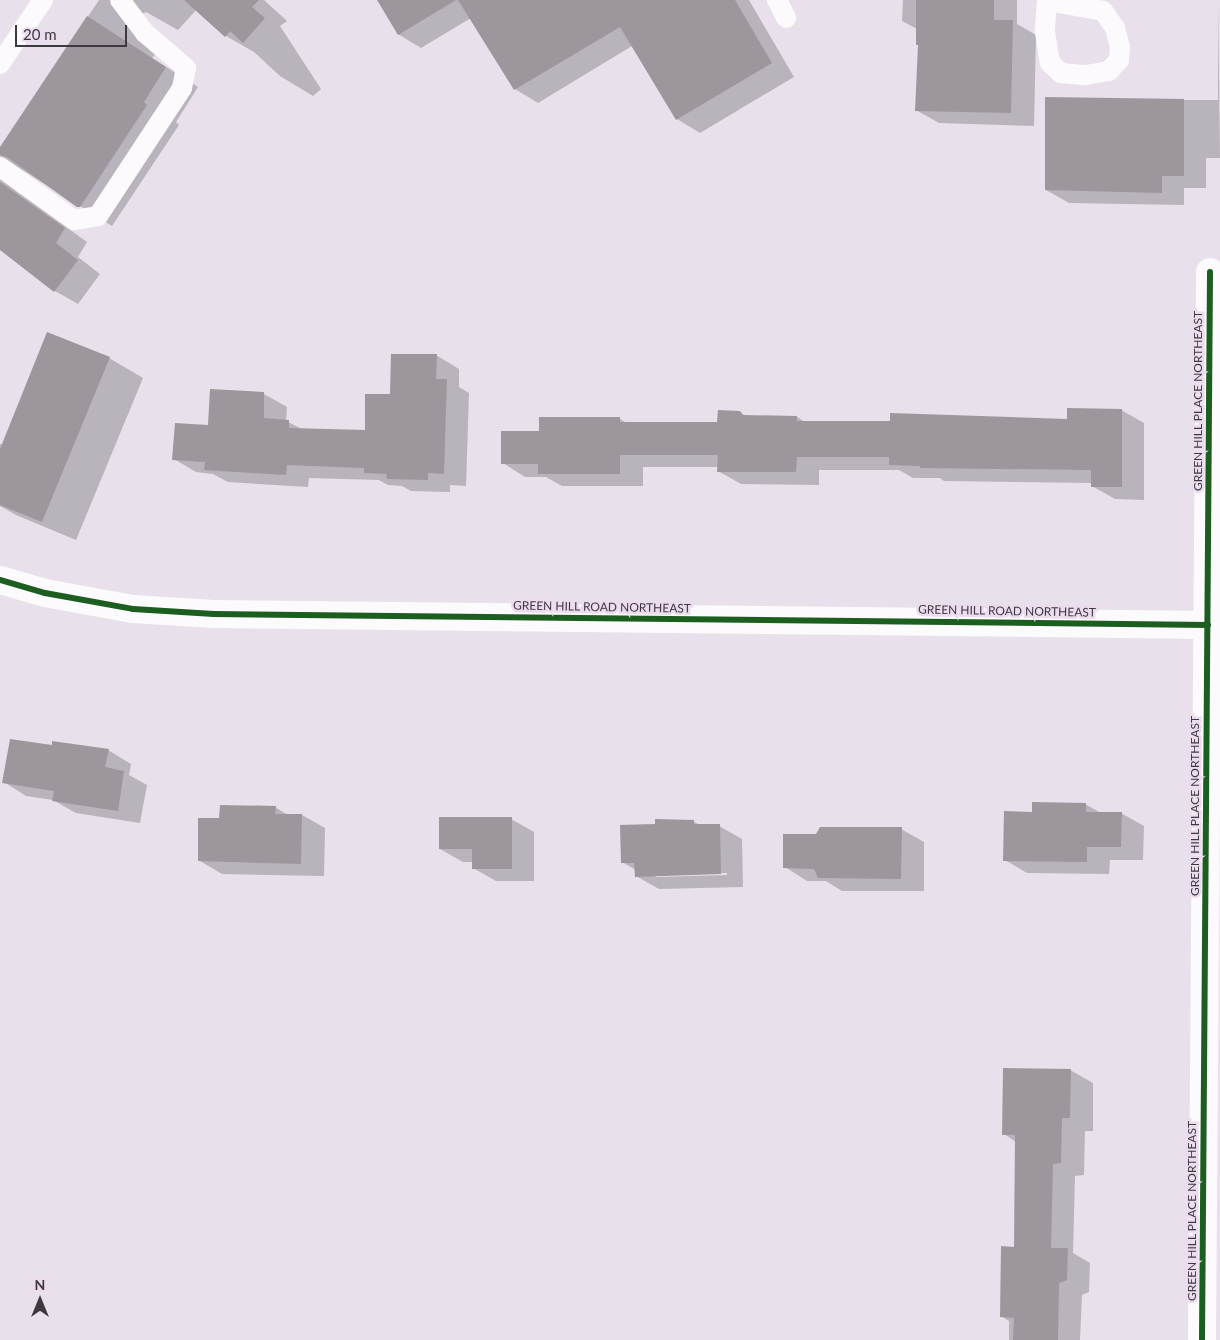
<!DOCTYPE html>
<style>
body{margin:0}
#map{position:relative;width:1220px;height:1340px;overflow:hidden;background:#e8e0ea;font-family:Lato,sans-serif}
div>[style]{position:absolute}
.shadow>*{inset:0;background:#0003}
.building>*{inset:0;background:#9d969c}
.lane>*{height:20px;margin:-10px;padding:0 10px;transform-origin:10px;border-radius:10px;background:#fcfafc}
.street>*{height:28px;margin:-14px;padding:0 14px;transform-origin:14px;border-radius:14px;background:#fcfafc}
.cycleway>*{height:6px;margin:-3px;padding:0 3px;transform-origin:3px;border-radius:3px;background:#1b5e20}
span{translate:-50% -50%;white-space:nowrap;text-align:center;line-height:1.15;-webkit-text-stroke:5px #ebdcee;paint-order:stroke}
.street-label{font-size:12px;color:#3e3940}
.north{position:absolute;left:15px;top:1275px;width:50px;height:50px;-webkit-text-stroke:4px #ebdcee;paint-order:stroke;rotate:0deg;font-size:14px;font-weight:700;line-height:20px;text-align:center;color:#3e3940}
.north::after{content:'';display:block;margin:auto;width:18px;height:22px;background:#3e3940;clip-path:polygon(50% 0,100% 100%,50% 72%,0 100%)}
.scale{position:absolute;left:15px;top:25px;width:112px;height:22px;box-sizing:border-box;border:2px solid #3e3940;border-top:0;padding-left:6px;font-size:15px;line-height:18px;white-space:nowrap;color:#3e3940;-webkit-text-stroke:4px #ebdcee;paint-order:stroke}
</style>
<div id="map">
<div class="shadow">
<i style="clip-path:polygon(99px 0,264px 0,287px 21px,280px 26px,321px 89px,313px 96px,280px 76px,254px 52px,226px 36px,197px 9px,178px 30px,146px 12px,142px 14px,160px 49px,152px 58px,198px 87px,176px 122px,179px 125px,112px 226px,0 156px,0 149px)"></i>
<i style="clip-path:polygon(378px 0,749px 0,794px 77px,700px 133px,677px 119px,632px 46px,538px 103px,515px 89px,471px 18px,421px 48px,398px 34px)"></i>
<i style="clip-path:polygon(903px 0,1017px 0,1017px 24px,1036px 35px,1034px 126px,939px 123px,916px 110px,919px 45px,917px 29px,902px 21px)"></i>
<i style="clip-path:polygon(1218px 0,1220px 158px,1206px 158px,1206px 188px,1184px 188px,1184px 205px,1069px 203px,1046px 190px,1095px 100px,1218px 100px)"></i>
<i style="clip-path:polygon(0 176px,11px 182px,16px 191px,87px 242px,78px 257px,100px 274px,78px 304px,55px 291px,0 248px)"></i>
<i style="clip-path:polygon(436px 355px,459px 369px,459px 387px,469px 393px,466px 486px,450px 485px,450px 492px,411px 491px,402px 486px,388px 485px,379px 480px,309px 478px,308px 487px,228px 482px,213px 474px,196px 472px,174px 459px,209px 427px,264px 394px,287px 407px,286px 421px,304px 430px,366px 431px,391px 395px)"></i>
<i style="clip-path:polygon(109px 358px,143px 378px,76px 540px,16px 515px,0 506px,0 444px,3px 445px)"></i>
<i style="clip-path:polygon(1121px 410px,1144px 423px,1144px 500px,1115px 499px,1092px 486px,1092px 483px,944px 481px,940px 478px,913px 478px,899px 470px,819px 470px,819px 485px,741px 484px,718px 471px,719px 467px,643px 467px,643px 486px,562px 486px,546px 477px,525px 477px,503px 463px,541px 432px,620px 419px,628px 424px,718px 424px,739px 412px,747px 417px,797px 417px,805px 422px,1068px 420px)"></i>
<i style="clip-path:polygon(53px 746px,108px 750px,131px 764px,129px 775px,147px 785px,140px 823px,76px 813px,53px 800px,26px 796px,4px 782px)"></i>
<i style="clip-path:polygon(1085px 804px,1101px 813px,1121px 813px,1144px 826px,1143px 860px,1110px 860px,1109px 874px,1027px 873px,1005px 860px,1033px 813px)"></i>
<i style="clip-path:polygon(275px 807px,288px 815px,302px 815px,325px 828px,324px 876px,222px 874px,200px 861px,220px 819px)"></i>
<i style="clip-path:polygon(511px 819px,534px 832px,534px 881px,496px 881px,473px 868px,473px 862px,463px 862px,440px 849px)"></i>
<i style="clip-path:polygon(evenodd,693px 821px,701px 826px,719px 826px,742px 839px,743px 887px,659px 889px,636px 876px,636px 870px,622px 862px,656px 826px,693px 821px,727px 873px,727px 875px,656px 877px,654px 875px,727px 873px)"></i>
<i style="clip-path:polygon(901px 829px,924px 842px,924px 891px,842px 891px,826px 881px,807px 881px,785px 867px,816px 835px)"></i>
<i style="clip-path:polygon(1070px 1070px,1093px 1083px,1093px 1131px,1085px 1131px,1084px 1175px,1075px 1176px,1073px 1253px,1090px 1263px,1089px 1292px,1082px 1295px,1080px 1340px,1009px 1340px,1009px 1321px,1001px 1316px,1015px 1248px,1016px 1142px,1004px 1134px)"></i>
</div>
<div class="building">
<i style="clip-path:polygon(184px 0,259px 0,252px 7px,265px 18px,243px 43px,230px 31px,225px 37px)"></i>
<i style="clip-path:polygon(377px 0,456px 0,398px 35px)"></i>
<i style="clip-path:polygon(458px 0,735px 0,772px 63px,676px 120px,620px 27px,514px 90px)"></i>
<i style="clip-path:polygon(916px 0,994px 0,994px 20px,1013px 20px,1011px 113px,915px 111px,918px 45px,916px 45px)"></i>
<i style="clip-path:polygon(87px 16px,166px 67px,144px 102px,147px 105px,80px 207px,77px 207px,7px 157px,0 155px,0 147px)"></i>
<i style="clip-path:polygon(1045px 97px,1184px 99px,1184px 176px,1162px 176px,1162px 193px,1045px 190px)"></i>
<i style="clip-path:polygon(0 182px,65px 228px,56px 243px,78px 260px,54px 292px,0 250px)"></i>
<i style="clip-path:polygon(47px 332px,110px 357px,42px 522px,0 505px,0 449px)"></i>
<i style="clip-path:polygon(391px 354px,437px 354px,436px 379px,447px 379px,444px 474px,428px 473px,428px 480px,387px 479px,386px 474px,364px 473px,364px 468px,287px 465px,286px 475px,204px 470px,205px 462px,172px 460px,175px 423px,208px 425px,210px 389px,264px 392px,264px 418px,289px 420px,289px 428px,365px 430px,365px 394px,390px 394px)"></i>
<i style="clip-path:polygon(1067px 408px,1122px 409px,1122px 487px,1091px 487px,1091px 470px,920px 468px,920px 466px,889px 465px,889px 457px,797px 457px,796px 472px,717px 472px,718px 455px,620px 455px,620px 474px,538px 474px,538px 464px,501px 464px,501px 431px,539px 431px,539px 417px,620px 417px,620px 422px,717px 422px,718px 410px,740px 411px,743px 415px,797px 416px,797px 421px,890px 421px,890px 413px,1067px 419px)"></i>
<i style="clip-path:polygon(10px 739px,52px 745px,52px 741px,109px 749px,105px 767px,124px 771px,118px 811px,52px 801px,54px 791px,2px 783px)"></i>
<i style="clip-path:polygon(1032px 802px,1086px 803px,1086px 812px,1122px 812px,1121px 847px,1087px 847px,1087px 862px,1003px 861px,1004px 811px,1032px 812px)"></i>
<i style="clip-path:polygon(220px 805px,276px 806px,275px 814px,302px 814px,301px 864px,198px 861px,198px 818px,219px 818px)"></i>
<i style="clip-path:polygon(439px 817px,512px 817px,512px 869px,472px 869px,472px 849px,439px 849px)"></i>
<i style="clip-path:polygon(655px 819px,694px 820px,694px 824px,720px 824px,721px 874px,635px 877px,634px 863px,621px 863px,620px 825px,655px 824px)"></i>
<i style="clip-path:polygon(820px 827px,902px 827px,901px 879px,818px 878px,814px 869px,783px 868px,783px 834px,816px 834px)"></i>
<i style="clip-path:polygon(1003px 1068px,1071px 1069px,1070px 1118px,1062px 1118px,1061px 1163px,1053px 1164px,1051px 1248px,1068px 1248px,1067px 1280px,1059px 1283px,1058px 1340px,1013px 1340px,1014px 1318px,1000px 1317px,1001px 1246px,1014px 1247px,1015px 1135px,1002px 1135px)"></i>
</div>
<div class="lane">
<i style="left:777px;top:0;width:20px;rotate:63deg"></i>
<i style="left:1047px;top:0;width:32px;rotate:94deg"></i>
<i style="left:1045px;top:32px;width:31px;rotate:81deg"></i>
<i style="left:1050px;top:63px;width:15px;rotate:42deg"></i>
<i style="left:1061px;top:73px;width:25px;rotate:5deg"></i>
<i style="left:1086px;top:75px;width:23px;rotate:-10deg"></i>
<i style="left:1109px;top:71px;width:15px;rotate:-48deg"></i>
<i style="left:1119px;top:60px;width:13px;rotate:-86deg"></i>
<i style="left:1120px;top:47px;width:20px;rotate:-105deg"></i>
<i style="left:1115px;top:28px;width:21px;rotate:-125deg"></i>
<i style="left:1103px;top:11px;width:56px;rotate:-169.7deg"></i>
<i style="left:0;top:64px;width:77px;rotate:-56.1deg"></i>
<i style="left:0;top:167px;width:91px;rotate:35.6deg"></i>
<i style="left:74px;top:220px;width:24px;rotate:-9deg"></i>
<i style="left:98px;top:216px;width:153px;rotate:-56.7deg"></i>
<i style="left:182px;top:88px;width:20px;rotate:-79deg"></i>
<i style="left:186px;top:68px;width:54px;rotate:-139.5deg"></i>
<i style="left:145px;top:33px;width:41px;rotate:-127.1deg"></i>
</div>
<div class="street">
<i style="left:0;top:580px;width:47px;rotate:16.1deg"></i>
<i style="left:45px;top:593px;width:89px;rotate:10.3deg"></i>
<i style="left:133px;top:609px;width:81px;rotate:3.5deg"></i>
<i style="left:214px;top:614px;width:994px;rotate:0.63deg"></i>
<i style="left:1202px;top:1340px;width:1068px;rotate:-89.57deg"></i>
</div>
<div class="cycleway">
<i style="left:0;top:580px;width:47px;rotate:16.1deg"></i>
<i style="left:45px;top:593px;width:89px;rotate:10.3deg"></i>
<i style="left:133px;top:609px;width:81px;rotate:3.5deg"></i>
<i style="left:214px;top:614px;width:994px;rotate:0.63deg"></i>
<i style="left:1202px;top:1340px;width:1068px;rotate:-89.57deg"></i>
</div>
<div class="street-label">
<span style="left:1198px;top:401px;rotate:-90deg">GREEN HILL PLACE NORTHEAST</span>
<span style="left:602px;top:607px;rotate:1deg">GREEN HILL ROAD NORTHEAST</span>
<span style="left:1007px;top:611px;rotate:1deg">GREEN HILL ROAD NORTHEAST</span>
<span style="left:1195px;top:806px;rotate:-90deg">GREEN HILL PLACE NORTHEAST</span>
<span style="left:1192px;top:1211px;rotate:-90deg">GREEN HILL PLACE NORTHEAST</span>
</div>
<div class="north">N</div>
<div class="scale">20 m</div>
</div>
